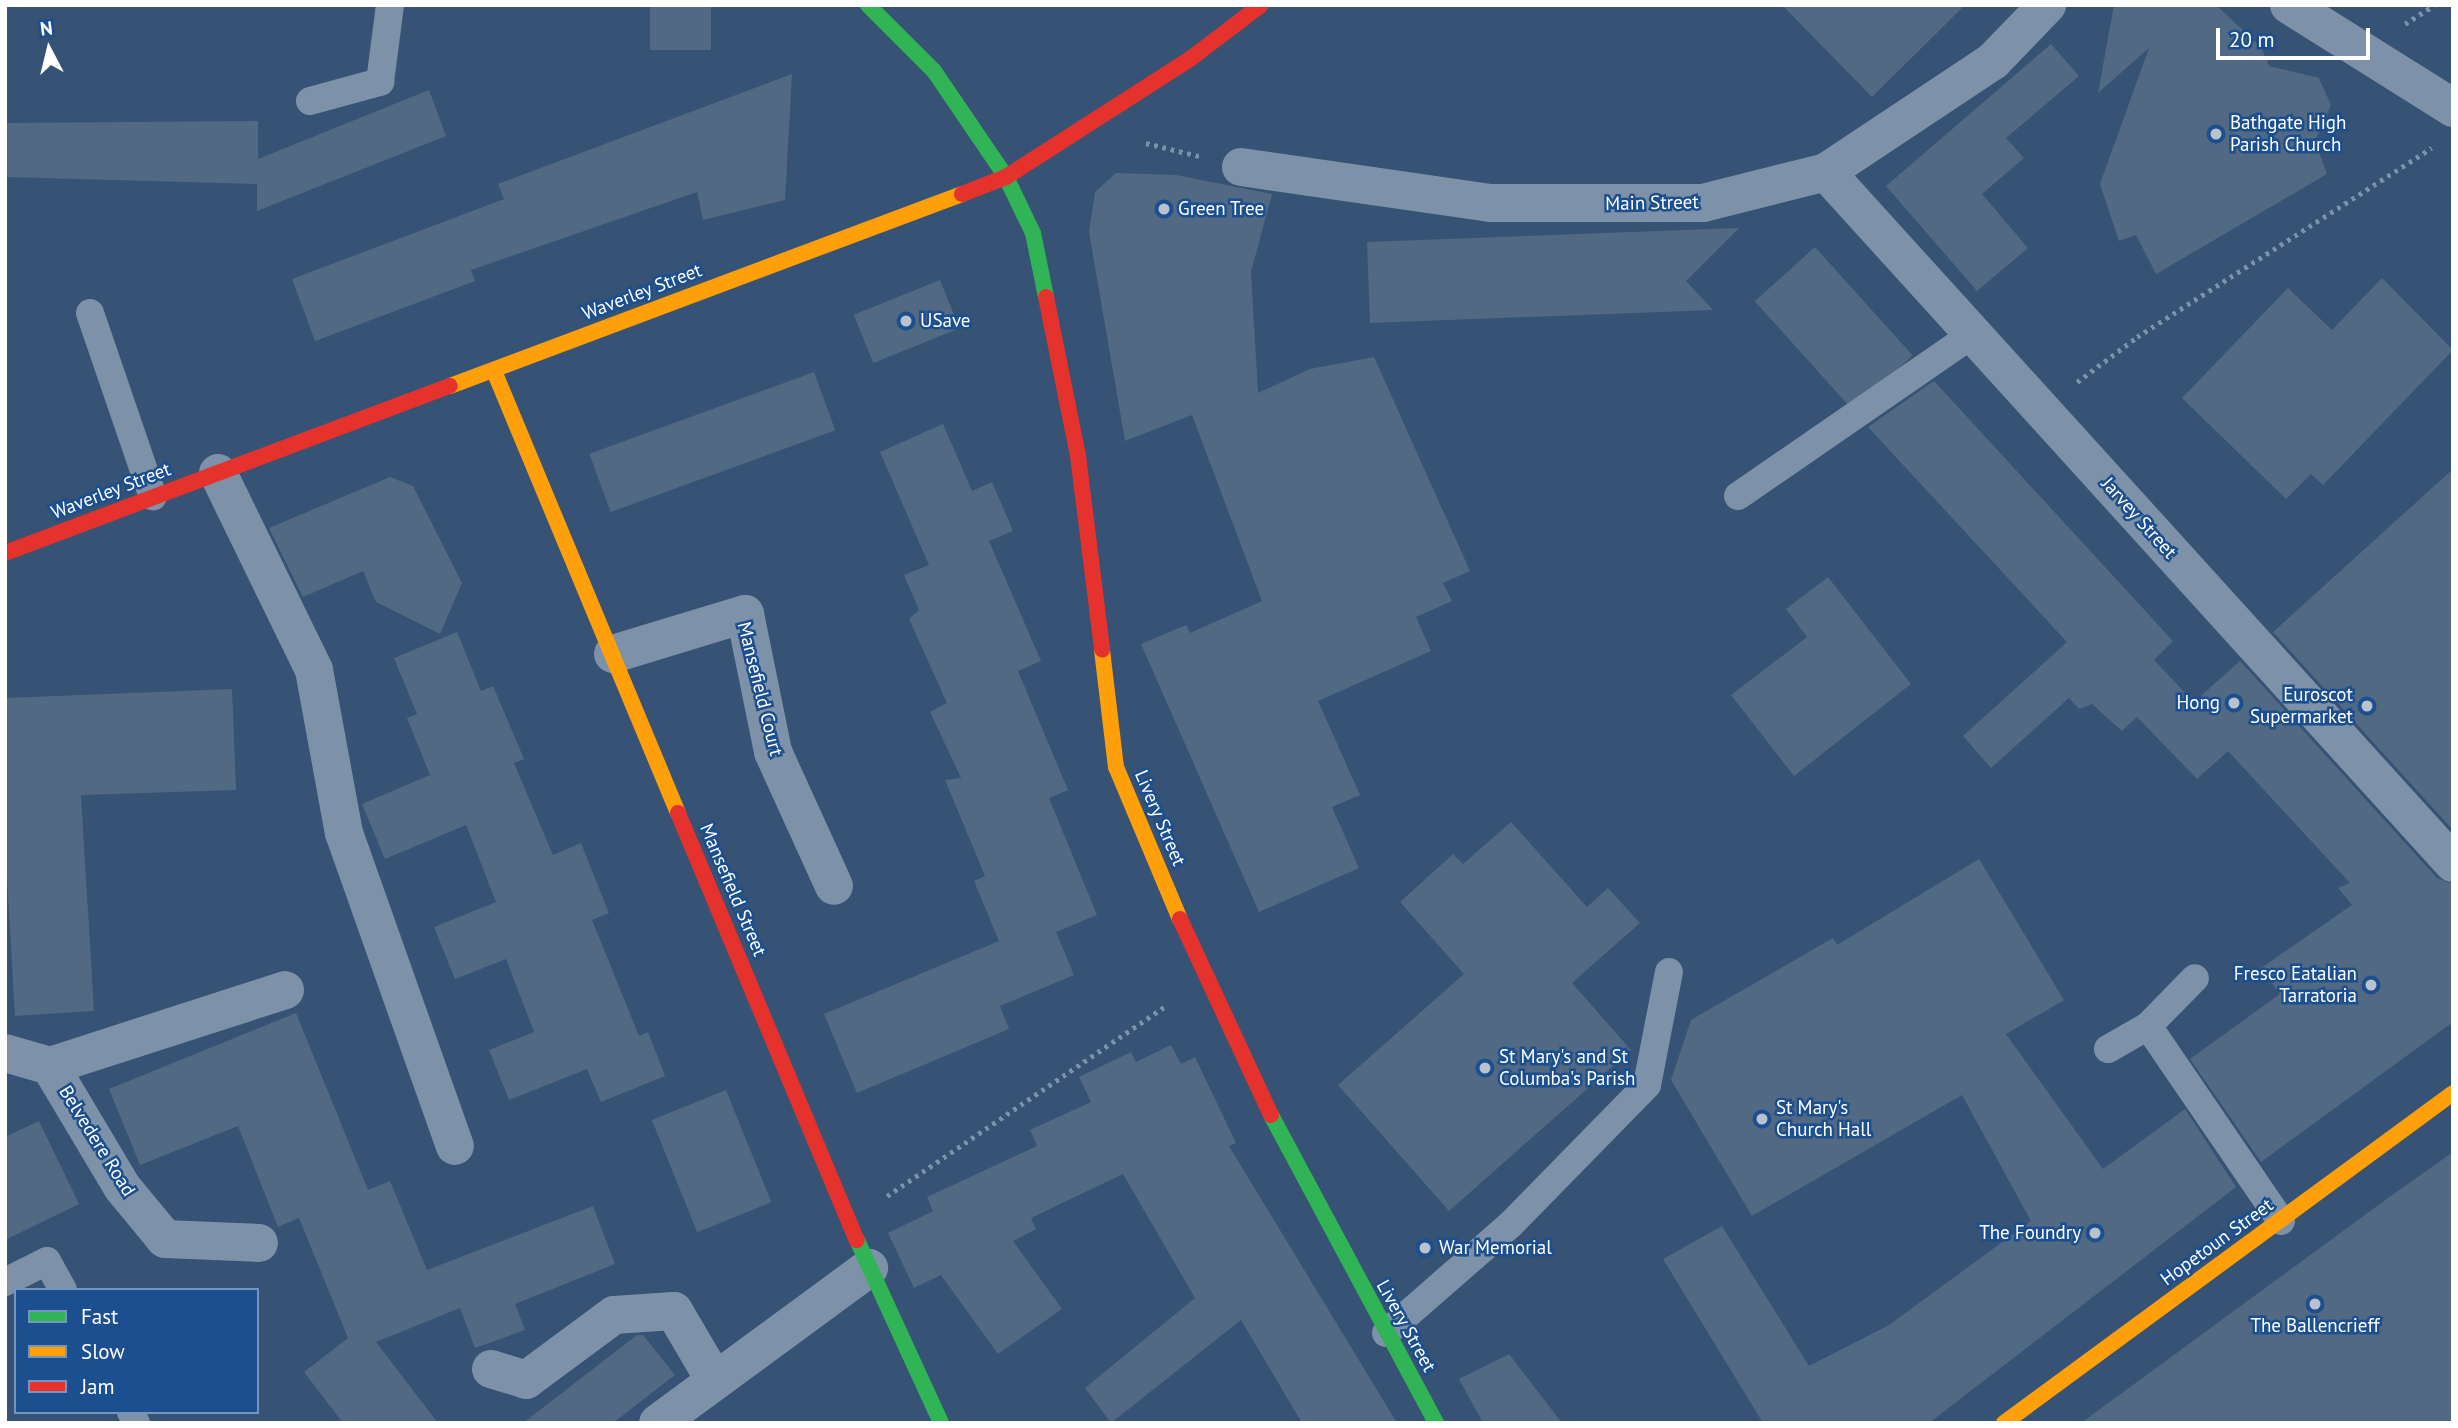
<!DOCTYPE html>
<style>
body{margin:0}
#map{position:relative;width:2458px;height:1428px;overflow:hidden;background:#365274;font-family:"PT Sans",sans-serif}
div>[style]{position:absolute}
.building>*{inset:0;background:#526984;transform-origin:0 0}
.path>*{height:4.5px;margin-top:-2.25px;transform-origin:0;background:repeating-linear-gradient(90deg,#7d92a8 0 3.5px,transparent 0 8.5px)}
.lane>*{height:28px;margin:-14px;padding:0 14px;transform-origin:14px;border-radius:14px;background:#7d92a8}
.street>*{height:38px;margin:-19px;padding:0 19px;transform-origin:19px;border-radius:19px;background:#7d92a8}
.fast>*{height:16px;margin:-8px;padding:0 8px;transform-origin:8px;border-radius:8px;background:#30b455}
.slow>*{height:16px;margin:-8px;padding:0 8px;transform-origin:8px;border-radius:8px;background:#ff9f0a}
.jam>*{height:16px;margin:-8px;padding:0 8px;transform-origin:8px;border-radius:8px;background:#e5322d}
.dots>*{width:19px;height:19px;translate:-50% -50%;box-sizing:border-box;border:4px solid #1b4f8f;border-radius:50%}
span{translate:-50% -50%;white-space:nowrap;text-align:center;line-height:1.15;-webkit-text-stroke:5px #1b4f8f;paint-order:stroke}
.poi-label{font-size:19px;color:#fff}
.left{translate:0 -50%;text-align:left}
.right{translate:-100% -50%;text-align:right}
.street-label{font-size:19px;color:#fff}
.frame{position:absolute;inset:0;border:7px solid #fff;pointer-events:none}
.legend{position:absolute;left:14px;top:1288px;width:245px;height:126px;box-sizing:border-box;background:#1b4f8f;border:2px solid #7695bc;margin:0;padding:9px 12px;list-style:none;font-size:21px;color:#fff}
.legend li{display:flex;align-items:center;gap:14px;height:35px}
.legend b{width:35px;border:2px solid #7695bc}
.north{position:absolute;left:14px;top:14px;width:70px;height:70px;-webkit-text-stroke:5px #1b4f8f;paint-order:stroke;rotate:353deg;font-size:19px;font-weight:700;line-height:28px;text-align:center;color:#fff}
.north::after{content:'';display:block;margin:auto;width:24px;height:32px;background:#fff;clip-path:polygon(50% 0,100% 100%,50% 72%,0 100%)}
.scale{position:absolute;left:2216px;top:28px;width:154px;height:32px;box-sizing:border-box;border:4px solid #fff;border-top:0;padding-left:9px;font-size:21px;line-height:24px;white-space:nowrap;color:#fff;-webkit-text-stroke:5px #1b4f8f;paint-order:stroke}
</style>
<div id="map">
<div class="building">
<i style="left:650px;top:5px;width:61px;height:45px"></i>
<i style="clip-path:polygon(1782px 5px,1965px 5px,1872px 97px)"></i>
<i style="clip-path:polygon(2114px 5px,2216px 5px,2261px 47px,2269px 66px,2319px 78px,2331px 105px,2315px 141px,2327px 174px,2156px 274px,2136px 235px,2119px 241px,2100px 184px,2149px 48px,2098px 93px)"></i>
<i style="clip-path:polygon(2051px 44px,2079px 76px,2006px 138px,2024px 158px,1982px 194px,2028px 248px,1977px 291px,1886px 186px)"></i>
<i style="clip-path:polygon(792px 74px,785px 200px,703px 220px,697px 192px,471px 270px,475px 281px,315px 341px,292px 279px,504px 199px,498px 184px)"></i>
<i style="clip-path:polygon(429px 90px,446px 136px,257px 211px,257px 175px,257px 184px,5px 177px,5px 123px,258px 121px,258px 159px)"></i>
<i style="clip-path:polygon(1116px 173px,1176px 175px,1272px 194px,1251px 272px,1258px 393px,1310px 369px,1374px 357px,1470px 571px,1443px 583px,1452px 601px,1416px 617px,1431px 651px,1318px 701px,1360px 795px,1332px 807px,1359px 868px,1259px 912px,1141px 644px,1186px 625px,1190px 633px,1262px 601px,1192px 415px,1125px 441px,1089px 232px,1095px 192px)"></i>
<i style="clip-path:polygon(1739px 228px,1686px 281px,1713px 310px,1370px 323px,1367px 242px)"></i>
<i style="left:1815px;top:247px;width:146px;height:81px;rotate:48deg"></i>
<i style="clip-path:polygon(2382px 278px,2453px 350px,2323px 485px,2311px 474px,2286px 499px,2182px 398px,2288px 288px,2332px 330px)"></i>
<i style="left:940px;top:280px;width:52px;height:93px;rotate:68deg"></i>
<i style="left:814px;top:372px;width:62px;height:239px;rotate:70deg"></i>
<i style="clip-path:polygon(1934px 381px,2173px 641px,2154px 660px,2194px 702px,2240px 661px,2437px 878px,2453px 884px,2453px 1022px,2261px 1162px,2190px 1059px,2280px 994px,2261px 968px,2352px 905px,2338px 888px,2350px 883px,2228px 751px,2197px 779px,2137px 717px,2122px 731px,2092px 704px,2079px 709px,2069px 698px,1991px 768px,1963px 736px,2067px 642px,1868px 427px)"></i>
<i style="clip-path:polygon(943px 424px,972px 491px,992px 482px,1013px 531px,989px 541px,1041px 661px,1018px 671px,1068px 790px,1049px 798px,1097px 915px,1056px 932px,1074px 975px,1000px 1006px,1009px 1029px,857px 1093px,824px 1014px,999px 941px,974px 881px,985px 876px,945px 780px,961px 778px,930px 712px,947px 703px,909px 619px,919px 610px,904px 575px,929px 565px,880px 452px)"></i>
<i style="clip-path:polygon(2453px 469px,2453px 830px,2273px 632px)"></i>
<i style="clip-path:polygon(390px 477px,413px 486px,462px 583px,440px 634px,376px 602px,363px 571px,303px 597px,269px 528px)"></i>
<i style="clip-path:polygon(1828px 577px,1911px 684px,1794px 776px,1731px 695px,1807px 637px,1786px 609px)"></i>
<i style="clip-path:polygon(457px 632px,481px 691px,493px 686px,524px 759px,514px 763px,553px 855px,581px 843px,609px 913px,592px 920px,639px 1036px,648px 1032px,665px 1076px,601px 1102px,587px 1069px,509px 1100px,489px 1050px,534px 1032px,506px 959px,455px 979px,434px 927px,496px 902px,466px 825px,385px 859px,362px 804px,430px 775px,407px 718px,417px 714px,394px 658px)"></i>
<i style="clip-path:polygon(232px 689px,236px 790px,81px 795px,94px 1011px,15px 1016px,5px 842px,5px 698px)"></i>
<i style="clip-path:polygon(1511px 822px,1587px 907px,1608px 888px,1640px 923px,1572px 983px,1631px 1050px,1449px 1211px,1338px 1085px,1464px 974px,1400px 902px,1453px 854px,1463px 864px)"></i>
<i style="clip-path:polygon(1979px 859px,2064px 1000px,2006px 1034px,2103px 1169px,2185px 1109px,2236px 1187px,1929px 1423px,1763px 1423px,1663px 1259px,1722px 1226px,1809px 1366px,1889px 1325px,2031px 1221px,1962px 1095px,1752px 1216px,1671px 1080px,1691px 1020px,1833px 938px,1837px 945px)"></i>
<i style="clip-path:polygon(296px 1013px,368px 1190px,390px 1181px,427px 1270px,593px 1206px,615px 1264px,515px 1304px,525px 1330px,475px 1348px,460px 1308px,376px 1342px,438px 1423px,343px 1423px,304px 1372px,348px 1338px,299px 1218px,278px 1227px,238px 1126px,140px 1165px,109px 1089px)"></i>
<i style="clip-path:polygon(1171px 1045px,1181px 1064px,1195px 1057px,1236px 1143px,1229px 1146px,1397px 1423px,1302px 1423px,1241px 1320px,1111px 1423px,1085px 1388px,1195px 1298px,1123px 1174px,1031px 1218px,1036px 1229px,1013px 1241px,1062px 1309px,998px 1354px,941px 1275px,914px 1288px,888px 1233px,933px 1211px,927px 1197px,1037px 1146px,1030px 1130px,1091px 1102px,1079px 1077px,1131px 1052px,1136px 1062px)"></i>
<i style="left:726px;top:1090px;width:121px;height:80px;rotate:68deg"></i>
<i style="clip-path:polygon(39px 1121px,79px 1204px,5px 1240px,5px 1137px)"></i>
<i style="clip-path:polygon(2453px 1152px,2453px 1423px,2081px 1423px,2388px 1198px)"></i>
<i style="clip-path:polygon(637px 1335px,643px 1335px,675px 1375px,613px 1423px,523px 1423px)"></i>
<i style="clip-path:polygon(1509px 1354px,1562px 1423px,1483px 1423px,1459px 1379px)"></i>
</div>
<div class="path">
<i style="left:2405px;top:24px;width:35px;rotate:-33deg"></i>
<i style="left:1146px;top:143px;width:55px;rotate:13.8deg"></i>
<i style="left:2077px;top:382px;width:75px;rotate:-36.9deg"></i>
<i style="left:2137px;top:337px;width:350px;rotate:-32.7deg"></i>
<i style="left:887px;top:1196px;width:338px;rotate:-34.3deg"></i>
</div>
<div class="lane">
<i style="left:310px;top:101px;width:73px;rotate:-15.2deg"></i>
<i style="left:380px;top:82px;width:78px;rotate:-82.6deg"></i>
<i style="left:90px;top:313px;width:194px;rotate:71.1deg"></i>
<i style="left:1738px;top:496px;width:285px;rotate:-34.6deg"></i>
<i style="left:2148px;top:1026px;width:67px;rotate:-45.6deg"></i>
<i style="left:2108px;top:1049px;width:46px;rotate:-29.9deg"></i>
<i style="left:2148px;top:1026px;width:236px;rotate:55.7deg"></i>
<i style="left:5px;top:1282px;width:47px;rotate:-26.6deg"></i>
<i style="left:47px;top:1261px;width:33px;rotate:61deg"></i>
<i style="left:1386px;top:1333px;width:164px;rotate:-41.1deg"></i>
<i style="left:1510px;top:1225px;width:196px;rotate:-45.6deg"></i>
<i style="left:1647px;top:1085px;width:115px;rotate:-79deg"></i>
<i style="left:131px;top:1412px;width:12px;rotate:66deg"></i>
</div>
<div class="street">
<i style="left:2289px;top:5px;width:194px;rotate:32.1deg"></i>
<i style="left:1241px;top:167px;width:252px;rotate:8.2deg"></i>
<i style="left:1490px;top:203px;width:213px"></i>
<i style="left:1703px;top:203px;width:127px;rotate:-14.1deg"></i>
<i style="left:1826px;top:172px;width:201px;rotate:-33.6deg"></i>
<i style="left:1993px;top:61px;width:78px;rotate:-46deg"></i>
<i style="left:1826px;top:172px;width:933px;rotate:47.78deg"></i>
<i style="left:218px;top:473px;width:219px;rotate:64deg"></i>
<i style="left:314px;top:670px;width:166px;rotate:79.6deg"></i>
<i style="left:344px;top:833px;width:332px;rotate:70.5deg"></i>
<i style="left:613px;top:654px;width:138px;rotate:-16.9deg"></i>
<i style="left:745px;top:614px;width:141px;rotate:78.5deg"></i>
<i style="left:773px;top:752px;width:147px;rotate:65.5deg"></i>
<i style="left:5px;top:1053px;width:47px;rotate:16.1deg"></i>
<i style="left:50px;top:1066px;width:247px;rotate:-17.9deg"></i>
<i style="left:50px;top:1066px;width:141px;rotate:59.2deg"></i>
<i style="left:122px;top:1187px;width:67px;rotate:50.4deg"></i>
<i style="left:165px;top:1239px;width:94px;rotate:2.4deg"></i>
<i style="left:491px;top:1369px;width:37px;rotate:17deg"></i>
<i style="left:526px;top:1380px;width:109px;rotate:-36.5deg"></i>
<i style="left:614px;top:1315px;width:60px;rotate:-3.8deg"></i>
<i style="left:674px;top:1311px;width:81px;rotate:59.6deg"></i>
<i style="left:658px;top:1423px;width:262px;rotate:-36.3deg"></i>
</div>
<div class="fast">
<i style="left:868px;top:5px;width:93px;rotate:45deg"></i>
<i style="left:934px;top:71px;width:128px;rotate:55.8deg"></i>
<i style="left:1006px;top:177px;width:62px;rotate:64.3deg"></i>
<i style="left:1033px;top:233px;width:65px;rotate:78.5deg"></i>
<i style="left:1271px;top:1115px;width:349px;rotate:61.8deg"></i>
<i style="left:857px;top:1240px;width:201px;rotate:65.3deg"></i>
</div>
<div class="slow">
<i style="left:494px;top:371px;width:479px;rotate:67.4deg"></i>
<i style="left:450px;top:386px;width:547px;rotate:-20.56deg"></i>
<i style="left:1102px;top:650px;width:118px;rotate:83.2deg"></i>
<i style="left:1116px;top:767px;width:165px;rotate:67.2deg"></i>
<i style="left:2004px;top:1423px;width:557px;rotate:-36.31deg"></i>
</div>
<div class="jam">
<i style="left:962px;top:194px;width:47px;rotate:-21.1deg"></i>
<i style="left:1006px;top:177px;width:219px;rotate:-32.7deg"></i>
<i style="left:1190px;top:59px;width:89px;rotate:-37.3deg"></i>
<i style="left:1046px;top:297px;width:162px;rotate:78.6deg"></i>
<i style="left:1078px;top:456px;width:195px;rotate:82.9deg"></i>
<i style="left:5px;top:553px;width:475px;rotate:-20.6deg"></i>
<i style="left:678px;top:813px;width:463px;rotate:67.3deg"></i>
<i style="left:1180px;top:919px;width:216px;rotate:65.1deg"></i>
</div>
<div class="dots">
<i style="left:2216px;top:134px;background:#b9c2ce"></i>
<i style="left:1164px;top:209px;background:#b9c2ce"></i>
<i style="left:906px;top:321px;background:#b9c2ce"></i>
<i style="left:2234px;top:703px;background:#b9c2ce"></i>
<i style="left:2367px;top:706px;background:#b9c2ce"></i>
<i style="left:2371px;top:985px;background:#b9c2ce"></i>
<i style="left:1485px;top:1068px;background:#b9c2ce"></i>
<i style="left:1762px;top:1119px;background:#b9c2ce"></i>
<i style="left:2095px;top:1233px;background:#b9c2ce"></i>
<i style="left:1425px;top:1248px;background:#b9c2ce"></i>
<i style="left:2315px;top:1304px;background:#b9c2ce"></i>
</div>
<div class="poi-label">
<span class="left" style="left:2230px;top:134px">Bathgate High<br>Parish Church</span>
<span class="left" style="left:1178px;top:209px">Green Tree</span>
<span class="left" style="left:920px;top:321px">USave</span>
<span class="right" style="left:2353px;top:706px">Euroscot<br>Supermarket</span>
<span class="right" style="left:2220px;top:703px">Hong</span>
<span class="right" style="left:2357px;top:985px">Fresco Eatalian<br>Tarratoria</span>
<span class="left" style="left:1499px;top:1068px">St Mary's and St<br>Columba's Parish</span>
<span class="left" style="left:1776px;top:1119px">St Mary's<br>Church Hall</span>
<span class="right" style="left:2081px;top:1233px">The Foundry</span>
<span class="left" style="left:1439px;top:1248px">War Memorial</span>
<span style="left:2315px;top:1326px">The Ballencrieff</span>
</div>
<div class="street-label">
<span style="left:1652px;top:203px;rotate:-1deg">Main Street</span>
<span style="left:642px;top:292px;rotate:-21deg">Waverley Street</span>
<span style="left:111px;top:491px;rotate:-21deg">Waverley Street</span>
<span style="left:2139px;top:518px;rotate:48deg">Jarvey Street</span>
<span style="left:760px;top:689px;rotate:76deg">Mansefield Court</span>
<span style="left:1160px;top:818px;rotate:67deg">Livery Street</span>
<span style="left:733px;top:890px;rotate:67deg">Mansefield Street</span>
<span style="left:97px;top:1141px;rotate:58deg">Belvedere Road</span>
<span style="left:2217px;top:1242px;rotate:-36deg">Hopetoun Street</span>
<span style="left:1406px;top:1326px;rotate:61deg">Livery Street</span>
</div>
<div class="frame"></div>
<ul class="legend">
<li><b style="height:9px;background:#30b455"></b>Fast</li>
<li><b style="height:9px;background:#ff9f0a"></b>Slow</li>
<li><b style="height:9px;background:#e5322d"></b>Jam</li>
</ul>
<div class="north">N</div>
<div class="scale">20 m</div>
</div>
